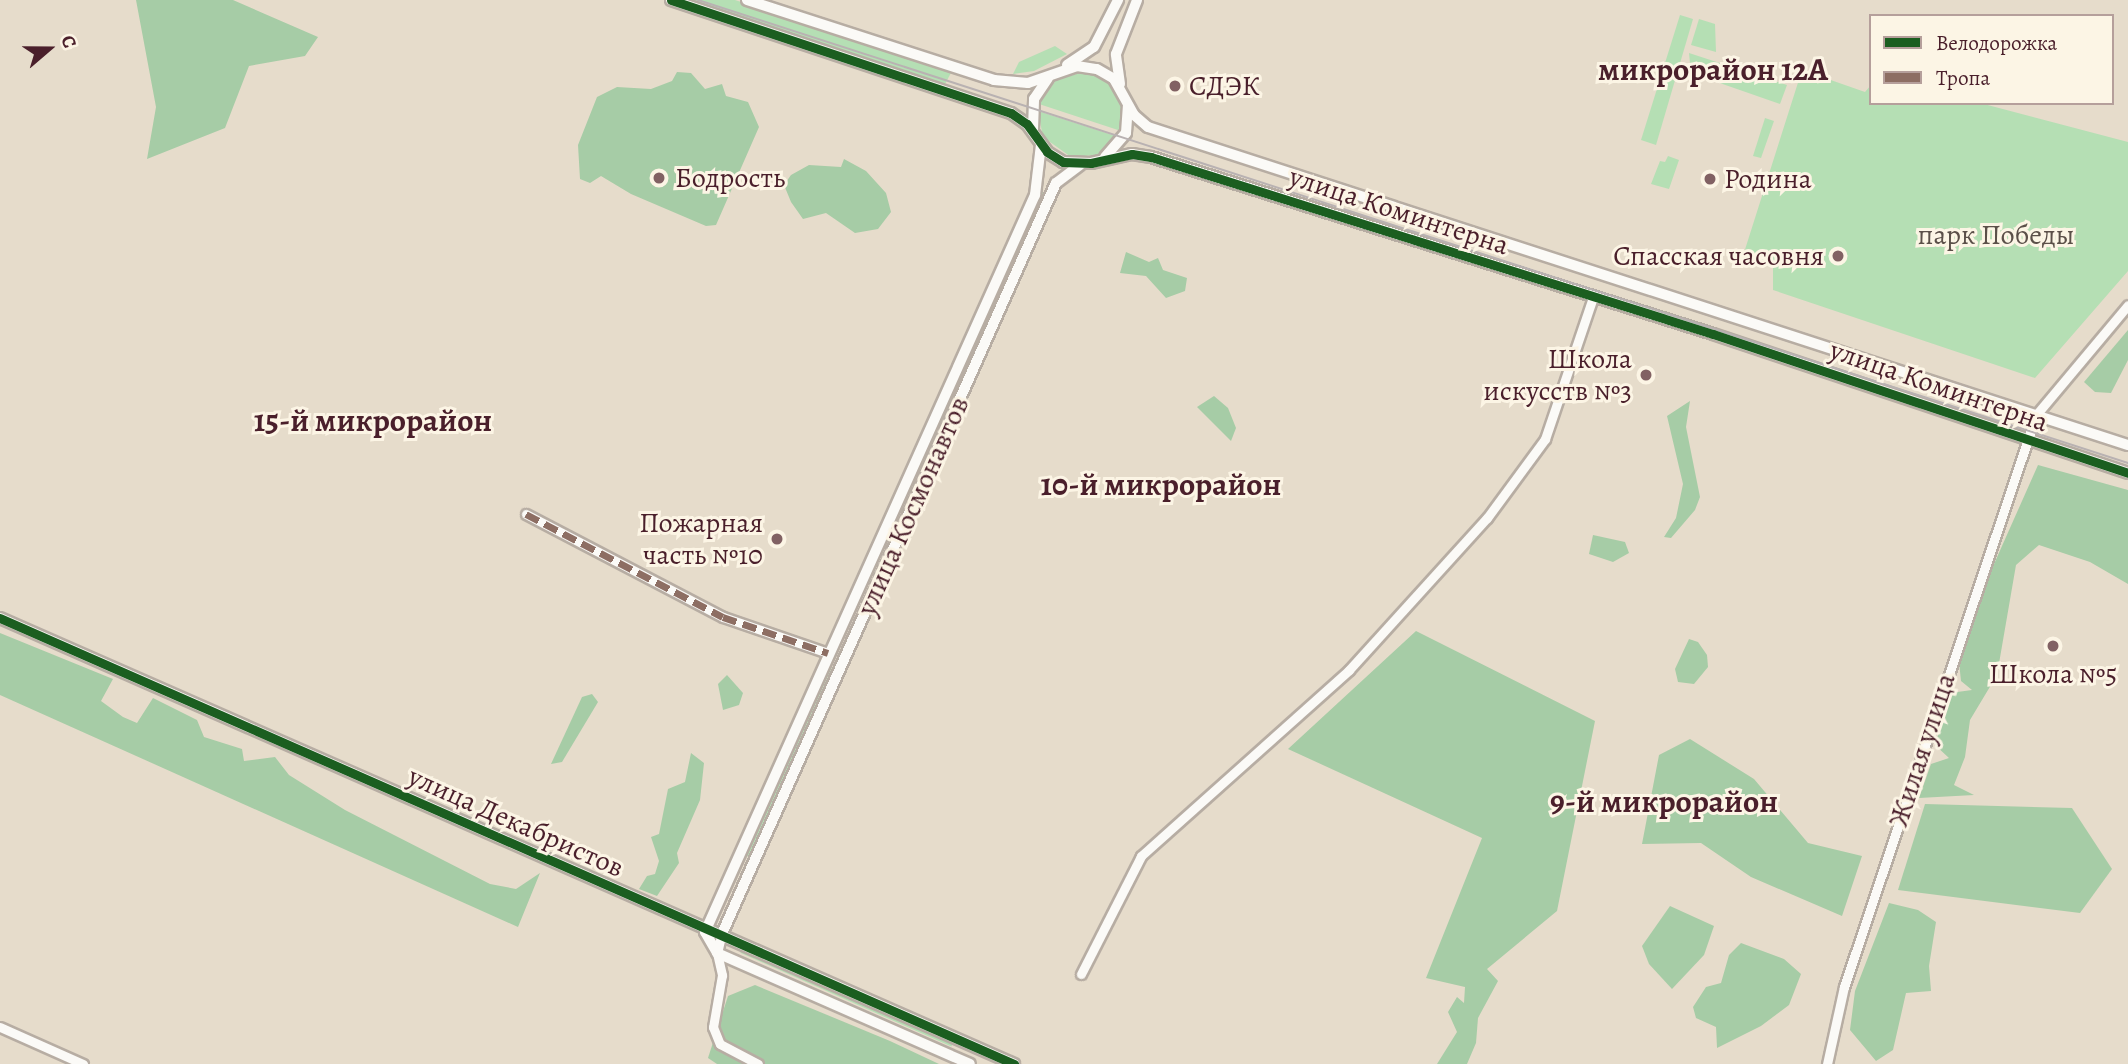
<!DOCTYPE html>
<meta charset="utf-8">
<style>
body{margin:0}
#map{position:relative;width:2128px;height:1064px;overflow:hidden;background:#e6dccb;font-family:Alegreya,serif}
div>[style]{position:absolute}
.green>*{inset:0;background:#b5dfb4;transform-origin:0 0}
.forest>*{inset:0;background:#a6cca6}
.roads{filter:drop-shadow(2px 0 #b7ada3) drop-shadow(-2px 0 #b7ada3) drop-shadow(0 2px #b7ada3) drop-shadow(0 -2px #b7ada3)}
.minor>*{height:9px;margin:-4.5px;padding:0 4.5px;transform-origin:4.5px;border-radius:4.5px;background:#fbfaf7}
.tertiary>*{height:10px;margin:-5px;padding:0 5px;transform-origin:5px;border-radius:5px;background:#fbfaf7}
.tram>*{height:2px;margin:-1px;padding:0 1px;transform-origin:1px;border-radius:1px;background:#b9b2b2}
.quiet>*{height:7px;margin-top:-3.5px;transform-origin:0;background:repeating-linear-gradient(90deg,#8d6e63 0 14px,transparent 0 21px)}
.cycleway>*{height:9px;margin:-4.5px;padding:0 4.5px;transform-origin:4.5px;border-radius:4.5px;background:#1b5e20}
.dots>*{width:19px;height:19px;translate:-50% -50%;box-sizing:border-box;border:4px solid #fcf5e5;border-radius:50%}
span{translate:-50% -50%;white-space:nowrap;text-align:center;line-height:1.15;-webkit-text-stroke:6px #fcf5e5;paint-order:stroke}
.poi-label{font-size:28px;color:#4a1f2b}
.left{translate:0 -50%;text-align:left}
.right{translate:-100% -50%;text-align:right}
.street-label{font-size:28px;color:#4a1f2b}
.park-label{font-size:28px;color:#5b5049}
.quarter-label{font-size:32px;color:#4a1f2b;font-weight:700}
.legend{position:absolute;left:1869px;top:14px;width:245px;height:91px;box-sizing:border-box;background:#fcf5e5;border:2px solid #b59f9b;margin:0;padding:9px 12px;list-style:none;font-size:21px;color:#4a1f2b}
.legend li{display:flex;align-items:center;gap:14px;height:35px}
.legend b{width:35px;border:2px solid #b59f9b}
.north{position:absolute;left:14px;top:14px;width:70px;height:70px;-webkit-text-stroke:5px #fcf5e5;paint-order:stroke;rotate:70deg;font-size:19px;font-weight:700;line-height:28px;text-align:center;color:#4a1f2b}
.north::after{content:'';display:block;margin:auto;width:24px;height:32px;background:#4a1f2b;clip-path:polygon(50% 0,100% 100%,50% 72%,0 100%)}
</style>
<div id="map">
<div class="green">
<i style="clip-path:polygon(687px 0,735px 0,952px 71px,945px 84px)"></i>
<i style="clip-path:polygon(1680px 15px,1693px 19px,1656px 145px,1641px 140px)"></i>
<i style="clip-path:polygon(1699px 19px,1715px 24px,1716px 52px,1691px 45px)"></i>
<i style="clip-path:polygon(1055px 46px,1067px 54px,1034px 71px,1013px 74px,1019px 62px)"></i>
<i style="clip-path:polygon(1689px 53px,1787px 85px,1780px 104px,1691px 73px)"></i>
<i style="clip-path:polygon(1802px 70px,1865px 92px,1871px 85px,1871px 103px,1980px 103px,2128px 142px,2128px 271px,2035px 378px,1773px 290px,1773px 267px,1742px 259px)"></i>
<i style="clip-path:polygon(1083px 72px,1097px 75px,1115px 88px,1123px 108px,1121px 131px,1039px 104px,1056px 80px)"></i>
<i style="clip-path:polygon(1038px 111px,1119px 137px,1098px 155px,1071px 157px,1043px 137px)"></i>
<i style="clip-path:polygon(1765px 118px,1774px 121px,1761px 158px,1753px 156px)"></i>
<i style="clip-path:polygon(1668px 156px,1679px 160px,1669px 189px,1651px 184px,1660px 161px,1665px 162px)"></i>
<i style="clip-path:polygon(1042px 192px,1047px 194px,984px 335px,979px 335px)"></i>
<i style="left:966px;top:361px;width:7px;height:237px;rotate:27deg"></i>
<i style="clip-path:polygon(827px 666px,832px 667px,749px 857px,741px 853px)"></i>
<i style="left:742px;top:949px;width:231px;height:4px;rotate:24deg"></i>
</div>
<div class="forest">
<i style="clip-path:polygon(136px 0,233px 0,318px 37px,305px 56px,249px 66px,225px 128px,147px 159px,156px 107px)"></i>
<i style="clip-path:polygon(677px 72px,691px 73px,705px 89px,722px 84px,726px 96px,748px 102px,759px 127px,716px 225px,706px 226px,631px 194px,601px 176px,590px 183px,580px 179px,578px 145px,597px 97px,617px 87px,651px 89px,672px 81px)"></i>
<i style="clip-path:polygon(844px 159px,866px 171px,886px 193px,891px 212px,878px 229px,855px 233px,826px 213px,803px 219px,791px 202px,784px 185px,791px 175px,809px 165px,841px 167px)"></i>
<i style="clip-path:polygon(1126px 252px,1149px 262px,1158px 258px,1163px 270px,1187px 278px,1185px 291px,1166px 298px,1146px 276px,1120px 273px)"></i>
<i style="clip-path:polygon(2128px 330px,2128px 360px,2111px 393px,2095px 392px,2084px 382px)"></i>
<i style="clip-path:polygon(1214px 396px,1228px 408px,1236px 428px,1231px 441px,1197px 407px)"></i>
<i style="clip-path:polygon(1690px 401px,1686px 427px,1700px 497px,1695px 510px,1671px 538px,1664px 537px,1676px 518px,1683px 484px,1667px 416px)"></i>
<i style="clip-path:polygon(2038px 465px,2128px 490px,2128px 584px,2090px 562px,2039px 545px,2016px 565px,1997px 675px,1970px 720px,1965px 757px,1954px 785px,1974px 795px,1919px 798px,1931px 764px,1949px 758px,1935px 745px,1950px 693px,1972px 690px,1961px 681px,1959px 662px,1986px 582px)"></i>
<i style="clip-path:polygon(1593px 535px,1625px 542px,1629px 553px,1613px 562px,1589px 554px)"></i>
<i style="clip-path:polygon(1416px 631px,1595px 721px,1557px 911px,1487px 969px,1498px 981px,1478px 1018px,1476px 1043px,1467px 1064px,1437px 1064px,1457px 1032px,1448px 1012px,1457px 997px,1464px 1003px,1465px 987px,1426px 978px,1482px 838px,1288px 749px)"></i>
<i style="clip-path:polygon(0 633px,113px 679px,101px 701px,123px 717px,137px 723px,153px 698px,197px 720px,204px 737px,242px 749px,244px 761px,275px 757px,289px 775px,345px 810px,490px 884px,516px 889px,540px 873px,518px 927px,0 695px)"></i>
<i style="clip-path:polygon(1689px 639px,1698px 642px,1707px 655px,1708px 667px,1694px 684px,1678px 682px,1675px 669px)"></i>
<i style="clip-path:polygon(727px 675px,743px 693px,739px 705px,723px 710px,718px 684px)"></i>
<i style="clip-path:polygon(592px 694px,598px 702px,562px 762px,551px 764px,582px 697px)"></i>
<i style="clip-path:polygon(1690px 739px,1754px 779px,1808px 843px,1862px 856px,1842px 916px,1751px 877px,1701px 843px,1642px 844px,1659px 755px)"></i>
<i style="clip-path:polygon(691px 753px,704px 763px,700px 800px,677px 853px,679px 863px,657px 896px,639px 889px,647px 876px,655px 874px,659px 861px,651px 837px,659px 834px,668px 789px,685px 782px)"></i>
<i style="clip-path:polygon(1925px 804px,2072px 808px,2112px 869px,2080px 913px,1898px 890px)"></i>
<i style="clip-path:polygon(1889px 903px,1918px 910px,1936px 922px,1929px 966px,1931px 991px,1906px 993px,1893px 1050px,1876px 1061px,1850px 1030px,1855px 991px)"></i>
<i style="clip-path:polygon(1670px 906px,1714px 926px,1704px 955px,1672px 989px,1649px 964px,1642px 946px)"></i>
<i style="clip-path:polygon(1741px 943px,1784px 959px,1801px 974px,1789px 1005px,1761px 1026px,1717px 1048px,1716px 1027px,1696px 1018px,1693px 1007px,1706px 987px,1721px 983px,1729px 955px)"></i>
<i style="clip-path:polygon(755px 985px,890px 1041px,939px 1064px,717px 1064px,708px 1058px,728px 996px)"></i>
</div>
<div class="roads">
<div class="minor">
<i style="left:526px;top:514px;width:222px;rotate:27.6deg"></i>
<i style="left:723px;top:617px;width:111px;rotate:18.9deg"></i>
<i style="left:721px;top:936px;width:17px;rotate:103deg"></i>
<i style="left:717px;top:953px;width:23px;rotate:77deg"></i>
<i style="left:722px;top:975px;width:53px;rotate:99.8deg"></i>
<i style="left:713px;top:1027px;width:18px;rotate:68deg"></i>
<i style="left:720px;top:1044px;width:43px;rotate:27.8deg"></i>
<i style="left:1081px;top:974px;width:132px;rotate:-63deg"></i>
<i style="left:1141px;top:856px;width:279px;rotate:-41.8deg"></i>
<i style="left:1349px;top:670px;width:205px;rotate:-47.8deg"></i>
<i style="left:1487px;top:518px;width:98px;rotate:-53.7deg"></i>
<i style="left:1545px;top:439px;width:150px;rotate:-71.3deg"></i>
<i style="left:0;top:1027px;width:91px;rotate:24deg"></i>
<i style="left:1827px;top:1064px;width:79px;rotate:-77.6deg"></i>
<i style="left:1844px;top:987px;width:603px;rotate:-71.44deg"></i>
<i style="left:2036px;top:415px;width:143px;rotate:-50.1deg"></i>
</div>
<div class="tertiary">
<i style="left:671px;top:0;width:358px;rotate:18.4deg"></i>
<i style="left:1011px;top:113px;width:19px;rotate:35deg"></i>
<i style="left:1027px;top:124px;width:34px;rotate:54deg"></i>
<i style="left:1047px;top:152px;width:19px;rotate:32deg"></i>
<i style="left:1063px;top:162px;width:28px;rotate:2deg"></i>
<i style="left:1091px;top:163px;width:42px;rotate:-12.4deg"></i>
<i style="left:1132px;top:154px;width:19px;rotate:9deg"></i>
<i style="left:1151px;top:157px;width:589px;rotate:17.48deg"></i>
<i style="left:1713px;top:334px;width:438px;rotate:18.5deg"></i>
<i style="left:747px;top:0;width:260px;rotate:17.9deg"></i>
<i style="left:994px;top:80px;width:34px;rotate:5deg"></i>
<i style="left:1028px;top:83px;width:52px;rotate:-19.1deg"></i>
<i style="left:1077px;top:66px;width:20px;rotate:9deg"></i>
<i style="left:1097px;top:69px;width:20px;rotate:30deg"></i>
<i style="left:1114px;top:79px;width:41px;rotate:60.9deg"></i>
<i style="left:1134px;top:115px;width:18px;rotate:41deg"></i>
<i style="left:1148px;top:127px;width:1030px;rotate:17.98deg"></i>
<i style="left:1067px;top:65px;width:32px;rotate:-34deg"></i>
<i style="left:1094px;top:47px;width:53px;rotate:-62.9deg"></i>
<i style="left:1120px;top:84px;width:30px;rotate:-98deg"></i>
<i style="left:1116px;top:54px;width:58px;rotate:-68.7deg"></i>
<i style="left:1033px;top:129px;width:30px;rotate:-88deg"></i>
<i style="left:1034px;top:99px;width:25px;rotate:-56deg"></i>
<i style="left:1105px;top:157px;width:32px;rotate:-49deg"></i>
<i style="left:1126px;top:133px;width:27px;rotate:-86deg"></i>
<i style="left:0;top:618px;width:1108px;rotate:23.74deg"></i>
<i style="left:705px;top:932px;width:808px;rotate:-65.88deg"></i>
<i style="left:1035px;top:195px;width:50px;rotate:-83.2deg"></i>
<i style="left:705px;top:932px;width:24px;rotate:60deg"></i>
<i style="left:717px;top:953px;width:276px;rotate:23.7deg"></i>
<i style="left:721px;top:936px;width:824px;rotate:-66.02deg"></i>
<i style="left:1056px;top:183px;width:30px;rotate:-37deg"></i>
</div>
</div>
<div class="tram">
<i style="left:698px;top:0;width:1503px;rotate:17.94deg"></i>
</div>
<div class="quiet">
<i style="left:526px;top:514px;width:222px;rotate:27.6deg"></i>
<i style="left:723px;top:617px;width:111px;rotate:18.9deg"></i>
</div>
<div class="cycleway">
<i style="left:671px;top:0;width:358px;rotate:18.4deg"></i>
<i style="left:1011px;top:113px;width:19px;rotate:35deg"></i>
<i style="left:1027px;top:124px;width:34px;rotate:54deg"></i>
<i style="left:1047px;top:152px;width:19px;rotate:32deg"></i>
<i style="left:1063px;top:162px;width:28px;rotate:2deg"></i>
<i style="left:1091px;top:163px;width:42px;rotate:-12.4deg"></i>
<i style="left:1132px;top:154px;width:19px;rotate:9deg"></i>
<i style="left:1151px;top:157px;width:589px;rotate:17.48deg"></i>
<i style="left:1713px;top:334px;width:438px;rotate:18.5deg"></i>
<i style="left:0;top:618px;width:1108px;rotate:23.74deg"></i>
</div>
<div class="dots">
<i style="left:1175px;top:86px;background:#816163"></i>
<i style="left:659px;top:178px;background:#816163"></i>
<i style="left:1710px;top:179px;background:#816163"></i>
<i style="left:1838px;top:256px;background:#816163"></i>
<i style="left:1646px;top:375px;background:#816163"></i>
<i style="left:777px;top:539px;background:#816163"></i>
<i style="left:2053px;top:646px;background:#816163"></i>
</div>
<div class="poi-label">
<span class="left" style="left:1189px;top:86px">СДЭК</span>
<span class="left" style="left:675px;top:178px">Бодрость</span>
<span class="left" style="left:1724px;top:179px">Родина</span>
<span class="right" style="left:1824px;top:256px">Спасская часовня</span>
<span class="right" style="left:1632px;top:375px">Школа<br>искусств №3</span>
<span class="right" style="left:763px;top:539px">Пожарная<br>часть №10</span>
<span style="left:2053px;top:674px">Школа №5</span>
</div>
<div class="street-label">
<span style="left:1399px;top:211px;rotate:18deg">улица Коминтерна</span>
<span style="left:1939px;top:386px;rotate:19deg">улица Коминтерна</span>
<span style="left:913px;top:506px;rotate:-66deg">улица Космонавтов</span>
<span style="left:1922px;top:750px;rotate:-72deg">Жилая улица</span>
<span style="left:516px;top:822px;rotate:24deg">улица Декабристов</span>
</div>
<div class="park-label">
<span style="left:1996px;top:235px">парк Победы</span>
</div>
<div class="quarter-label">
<span style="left:1713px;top:69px">микрорайон 12А</span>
<span style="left:373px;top:420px">15-й микрорайон</span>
<span style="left:1161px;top:484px">10-й микрорайон</span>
<span style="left:1664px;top:801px">9-й микрорайон</span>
</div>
<ul class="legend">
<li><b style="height:9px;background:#1b5e20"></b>Велодорожка</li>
<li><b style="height:9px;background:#8d6e63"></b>Тропа</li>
</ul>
<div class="north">С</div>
</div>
